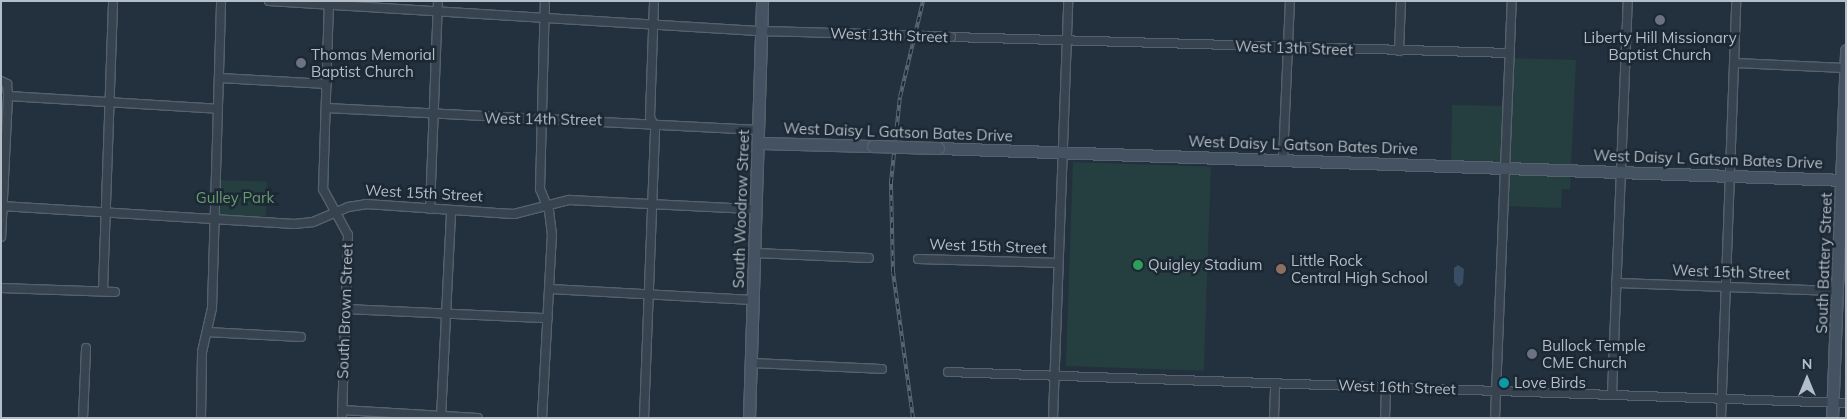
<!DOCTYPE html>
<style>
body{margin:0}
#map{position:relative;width:1847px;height:419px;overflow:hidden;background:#23313e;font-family:Mulish,sans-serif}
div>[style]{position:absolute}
.green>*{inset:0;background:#253e3f;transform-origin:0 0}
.water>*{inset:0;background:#374e65}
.roads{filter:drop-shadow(1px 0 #55616c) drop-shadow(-1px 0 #55616c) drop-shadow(0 1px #55616c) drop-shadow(0 -1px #55616c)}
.street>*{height:8px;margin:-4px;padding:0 4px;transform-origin:4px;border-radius:4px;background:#37434e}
.secondary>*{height:11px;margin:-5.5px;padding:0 5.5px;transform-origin:5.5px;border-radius:5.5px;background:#455261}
.rail>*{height:4px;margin-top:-2px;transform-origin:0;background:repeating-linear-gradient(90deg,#1c2833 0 5.5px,#596775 0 11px);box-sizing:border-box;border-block:1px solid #596775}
.bridges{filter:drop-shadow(1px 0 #55616c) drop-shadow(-1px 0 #55616c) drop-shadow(0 1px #55616c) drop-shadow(0 -1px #55616c)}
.street-bridge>*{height:8px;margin:-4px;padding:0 4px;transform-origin:4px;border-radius:4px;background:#37434e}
.secondary-bridge>*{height:11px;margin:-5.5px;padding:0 5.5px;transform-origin:5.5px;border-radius:5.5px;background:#455261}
.dots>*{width:14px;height:14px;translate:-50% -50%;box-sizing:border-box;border:2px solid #1c2833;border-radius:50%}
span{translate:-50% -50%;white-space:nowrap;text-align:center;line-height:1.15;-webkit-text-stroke:5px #1c2833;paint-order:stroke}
.street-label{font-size:15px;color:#b3bec9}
.poi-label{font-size:15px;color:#b3bec9}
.left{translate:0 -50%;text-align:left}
.park-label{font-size:15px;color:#6a9a71}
.frame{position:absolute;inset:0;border:2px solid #b3bec9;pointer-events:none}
.north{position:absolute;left:1782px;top:354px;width:50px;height:50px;-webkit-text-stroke:4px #1c2833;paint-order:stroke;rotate:0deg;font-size:14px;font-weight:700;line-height:20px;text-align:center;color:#b3bec9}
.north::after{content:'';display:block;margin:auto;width:18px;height:22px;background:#b3bec9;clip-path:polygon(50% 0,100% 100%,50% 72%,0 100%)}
</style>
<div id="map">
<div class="green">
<i style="clip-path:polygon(1510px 58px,1576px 60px,1570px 189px,1562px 189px,1561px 208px,1504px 206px,1505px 167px,1451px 165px,1452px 105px,1508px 106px)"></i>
<i style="left:1073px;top:162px;width:138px;height:204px;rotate:2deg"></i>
<i style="left:218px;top:180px;width:49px;height:35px;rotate:2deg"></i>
</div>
<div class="water">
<i style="clip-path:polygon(1458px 265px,1464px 269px,1463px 283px,1459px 287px,1454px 282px,1454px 268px)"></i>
</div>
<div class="roads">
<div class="street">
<i style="left:269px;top:1px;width:494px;rotate:3.5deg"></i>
<i style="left:762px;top:31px;width:138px;rotate:1.7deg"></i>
<i style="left:329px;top:1px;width:188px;rotate:91.8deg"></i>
<i style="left:323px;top:189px;width:52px;rotate:61.5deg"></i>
<i style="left:348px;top:235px;width:183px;rotate:91.9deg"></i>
<i style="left:951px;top:37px;width:559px;rotate:1.64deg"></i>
<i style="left:1399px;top:51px;width:50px;rotate:-87.7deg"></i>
<i style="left:1734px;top:63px;width:112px;rotate:2.6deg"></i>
<i style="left:220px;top:78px;width:107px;rotate:3.2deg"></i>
<i style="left:1px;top:81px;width:7px;rotate:27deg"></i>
<i style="left:7px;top:84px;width:12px;rotate:85deg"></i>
<i style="left:8px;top:96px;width:141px;rotate:92.8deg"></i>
<i style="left:8px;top:96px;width:210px;rotate:3.5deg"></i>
<i style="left:326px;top:108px;width:434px;rotate:2.9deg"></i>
<i style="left:1283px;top:160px;width:159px;rotate:-87.5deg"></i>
<i style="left:1px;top:206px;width:294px;rotate:3.5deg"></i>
<i style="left:294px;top:224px;width:19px;rotate:-6deg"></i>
<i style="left:313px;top:222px;width:38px;rotate:-23deg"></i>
<i style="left:348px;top:207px;width:18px;rotate:-9deg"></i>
<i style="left:366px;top:204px;width:148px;rotate:3.9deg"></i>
<i style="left:514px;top:214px;width:57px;rotate:-14.3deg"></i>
<i style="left:569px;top:200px;width:187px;rotate:2.8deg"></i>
<i style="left:430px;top:209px;width:208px;rotate:-87.8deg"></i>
<i style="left:755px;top:253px;width:114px;rotate:2.5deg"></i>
<i style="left:918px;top:259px;width:140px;rotate:1.6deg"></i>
<i style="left:1616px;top:283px;width:222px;rotate:2.1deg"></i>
<i style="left:1px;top:288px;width:114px;rotate:2deg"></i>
<i style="left:550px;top:289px;width:203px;rotate:3.1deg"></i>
<i style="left:103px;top:290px;width:289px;rotate:-88deg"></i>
<i style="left:346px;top:309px;width:202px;rotate:2.6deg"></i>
<i style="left:207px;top:332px;width:94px;rotate:3deg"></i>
<i style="left:751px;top:363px;width:131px;rotate:2.6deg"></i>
<i style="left:948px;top:372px;width:899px;rotate:1.98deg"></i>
<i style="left:1612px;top:394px;width:393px;rotate:-87.7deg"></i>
<i style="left:342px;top:410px;width:136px;rotate:3.4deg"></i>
<i style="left:83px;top:418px;width:70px;rotate:-87.5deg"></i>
<i style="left:201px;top:418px;width:66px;rotate:-89.1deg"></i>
<i style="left:202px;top:352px;width:45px;rotate:-77.2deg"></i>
<i style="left:212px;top:308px;width:307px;rotate:-88.3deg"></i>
<i style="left:441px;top:418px;width:208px;rotate:-87.2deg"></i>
<i style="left:542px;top:418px;width:183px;rotate:-86.9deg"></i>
<i style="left:552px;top:235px;width:24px;rotate:-97deg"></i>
<i style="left:549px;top:211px;width:24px;rotate:-112deg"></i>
<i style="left:540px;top:189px;width:188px;rotate:-88.5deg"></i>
<i style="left:644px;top:418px;width:290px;rotate:-87.8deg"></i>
<i style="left:655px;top:128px;width:12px;rotate:-114deg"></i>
<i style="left:650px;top:117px;width:116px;rotate:-88deg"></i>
<i style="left:1053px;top:418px;width:417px;rotate:-87.9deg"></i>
<i style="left:1274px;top:418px;width:35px;rotate:-88deg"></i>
<i style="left:1385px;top:418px;width:32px;rotate:-88deg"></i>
<i style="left:1495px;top:418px;width:417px;rotate:-87.7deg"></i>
<i style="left:1721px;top:418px;width:417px;rotate:-87.9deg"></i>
</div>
<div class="secondary">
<i style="left:759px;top:143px;width:114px;rotate:1.5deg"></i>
<i style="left:938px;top:148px;width:909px;rotate:2.02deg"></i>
<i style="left:749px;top:418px;width:417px;rotate:-88.2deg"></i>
<i style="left:1832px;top:418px;width:368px;rotate:-87.8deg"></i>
</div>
</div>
<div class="rail">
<i style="left:913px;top:418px;width:147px;rotate:-97.8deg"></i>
<i style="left:893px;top:272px;width:90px;rotate:-91.3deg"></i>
<i style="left:891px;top:182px;width:85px;rotate:-84deg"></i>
<i style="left:900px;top:97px;width:99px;rotate:-76.5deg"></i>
</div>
<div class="bridges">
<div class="street-bridge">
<i style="left:900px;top:35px;width:51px;rotate:2.2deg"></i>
</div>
<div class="secondary-bridge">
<i style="left:873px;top:146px;width:65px;rotate:1.8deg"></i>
</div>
</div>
<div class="dots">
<i style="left:1660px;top:20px;background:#6b7280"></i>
<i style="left:301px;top:63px;background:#6b7280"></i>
<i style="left:1138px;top:265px;background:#2e9e5b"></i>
<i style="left:1281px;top:269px;background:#8d6e63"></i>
<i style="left:1532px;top:354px;background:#6b7280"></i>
<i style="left:1504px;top:383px;background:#0f9aa8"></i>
</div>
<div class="street-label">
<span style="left:889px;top:35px;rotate:2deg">West 13th Street</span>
<span style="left:1294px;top:48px;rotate:2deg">West 13th Street</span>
<span style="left:543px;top:119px;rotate:1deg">West 14th Street</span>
<span style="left:898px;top:132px;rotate:2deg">West Daisy L Gatson Bates Drive</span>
<span style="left:1303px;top:145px;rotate:2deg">West Daisy L Gatson Bates Drive</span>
<span style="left:1708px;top:159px;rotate:2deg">West Daisy L Gatson Bates Drive</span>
<span style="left:424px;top:193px;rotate:3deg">West 15th Street</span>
<span style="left:741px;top:209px;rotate:-88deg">South Woodrow Street</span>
<span style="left:988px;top:246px;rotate:2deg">West 15th Street</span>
<span style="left:1824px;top:263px;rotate:-88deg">South Battery Street</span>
<span style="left:1731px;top:272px;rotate:2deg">West 15th Street</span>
<span style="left:345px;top:311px;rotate:-88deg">South Brown Street</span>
<span style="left:1397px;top:387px;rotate:2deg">West 16th Street</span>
</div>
<div class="poi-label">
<span style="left:1660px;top:46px">Liberty Hill Missionary<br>Baptist Church</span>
<span class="left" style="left:311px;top:63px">Thomas Memorial<br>Baptist Church</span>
<span class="left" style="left:1291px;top:269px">Little Rock<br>Central High School</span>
<span class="left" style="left:1148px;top:265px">Quigley Stadium</span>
<span class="left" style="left:1542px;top:354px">Bullock Temple<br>CME Church</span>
<span class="left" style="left:1514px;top:383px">Love Birds</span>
</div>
<div class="park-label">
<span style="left:235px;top:198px">Gulley Park</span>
</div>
<div class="frame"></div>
<div class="north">N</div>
</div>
